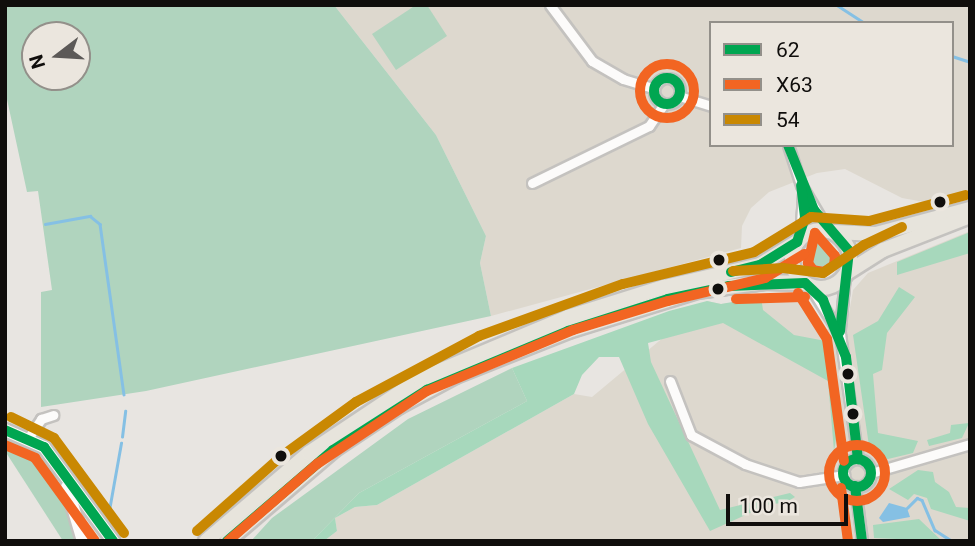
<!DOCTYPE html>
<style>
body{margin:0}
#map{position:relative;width:975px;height:546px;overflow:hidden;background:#e8e5e1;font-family:Roboto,sans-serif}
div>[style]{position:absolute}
.built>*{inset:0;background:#ddd8ce}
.green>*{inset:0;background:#b0d4be}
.round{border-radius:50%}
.forest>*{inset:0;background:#a7d8bc}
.water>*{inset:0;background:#85c0e4}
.stream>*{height:2.5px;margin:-1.25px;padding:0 1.25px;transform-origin:1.25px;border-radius:1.25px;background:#85c0e4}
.roads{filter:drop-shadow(2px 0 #c4c2bf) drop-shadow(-2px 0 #c4c2bf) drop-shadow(0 2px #c4c2bf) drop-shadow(0 -2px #c4c2bf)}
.street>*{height:9px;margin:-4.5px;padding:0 4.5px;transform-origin:4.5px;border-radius:4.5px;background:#fcfbfa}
.street>.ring{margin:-4.5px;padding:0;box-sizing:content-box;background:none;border:9px solid #fcfbfa;border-radius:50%}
.secondary>*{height:12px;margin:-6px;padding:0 6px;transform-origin:6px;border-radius:6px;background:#fcfbfa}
.primary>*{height:14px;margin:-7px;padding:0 7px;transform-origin:7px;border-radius:7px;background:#e7e4dc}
.primary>.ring{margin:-7px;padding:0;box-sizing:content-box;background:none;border:14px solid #e7e4dc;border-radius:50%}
.bus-1>*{height:10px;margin:-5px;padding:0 5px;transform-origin:5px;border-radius:5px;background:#00a651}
.bus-1>.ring{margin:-5px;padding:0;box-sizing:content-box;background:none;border:10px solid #00a651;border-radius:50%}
.bus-2>*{height:10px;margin:-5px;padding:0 5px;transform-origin:5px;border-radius:5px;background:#f26522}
.bus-2>.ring{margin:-5px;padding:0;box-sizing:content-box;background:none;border:10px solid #f26522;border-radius:50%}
.bus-3>*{height:10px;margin:-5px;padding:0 5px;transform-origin:5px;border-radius:5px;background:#c98802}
.dots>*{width:19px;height:19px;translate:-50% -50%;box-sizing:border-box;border:4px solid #ebe6de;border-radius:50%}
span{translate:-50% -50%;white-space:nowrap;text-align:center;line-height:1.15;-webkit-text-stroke:5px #ebe6de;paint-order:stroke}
.frame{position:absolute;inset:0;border:7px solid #100e0c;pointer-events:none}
.legend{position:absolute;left:709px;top:21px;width:245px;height:126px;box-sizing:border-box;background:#ebe6de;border:2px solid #93908a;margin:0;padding:9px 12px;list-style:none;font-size:21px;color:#100e0c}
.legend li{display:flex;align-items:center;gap:14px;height:35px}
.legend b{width:35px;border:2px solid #93908a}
.north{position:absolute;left:21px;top:21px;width:70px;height:70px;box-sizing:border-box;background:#ebe6de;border:2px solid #93908a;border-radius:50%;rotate:253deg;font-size:19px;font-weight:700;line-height:28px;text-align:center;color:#100e0c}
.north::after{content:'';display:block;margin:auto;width:24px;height:32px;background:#5c5957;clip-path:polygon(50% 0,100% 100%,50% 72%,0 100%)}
.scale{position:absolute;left:726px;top:494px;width:122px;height:32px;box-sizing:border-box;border:4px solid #100e0c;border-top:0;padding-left:9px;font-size:21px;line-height:24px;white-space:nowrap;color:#100e0c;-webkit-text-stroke:5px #ebe6de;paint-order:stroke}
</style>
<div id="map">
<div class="built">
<i style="clip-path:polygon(evenodd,334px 5px,970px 5px,970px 189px,930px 203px,902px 198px,845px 169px,817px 173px,769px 192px,751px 208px,742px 226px,741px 248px,491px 316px,480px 263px,486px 236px,436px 135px,334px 5px,711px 23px,952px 23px,952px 145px,711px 145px,711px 23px)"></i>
<i style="clip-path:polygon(970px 231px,970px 541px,324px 541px,337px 531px,335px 518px,355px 507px,377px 505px,574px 394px,592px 397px,707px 301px,721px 304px,788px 296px,812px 306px,827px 329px,847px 325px,853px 290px,868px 273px)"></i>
</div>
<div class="green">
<i style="clip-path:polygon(evenodd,5px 5px,334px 5px,436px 135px,486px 236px,480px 263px,491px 316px,146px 391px,41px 407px,41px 292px,52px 290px,38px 191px,27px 192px,5px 90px,5px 5px,77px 35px,77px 77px,35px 77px,35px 35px,77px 35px)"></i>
<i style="clip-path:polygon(416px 5px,427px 5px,447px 36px,396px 70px,372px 34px)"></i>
<i class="round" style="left:804px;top:242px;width:34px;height:34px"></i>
<i style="clip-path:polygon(512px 368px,527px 401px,359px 493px,312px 541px,251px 541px,272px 518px,408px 419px)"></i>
<i style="clip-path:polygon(5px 437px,29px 446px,55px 472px,78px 541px,63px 541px,5px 451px)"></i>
</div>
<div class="forest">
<i style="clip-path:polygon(970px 232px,970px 253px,897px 275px,897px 262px)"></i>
<i style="clip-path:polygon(899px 287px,915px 297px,887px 333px,882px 370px,873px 374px,878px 433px,918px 441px,913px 453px,888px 459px,875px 456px,869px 446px,853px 335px,878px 321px)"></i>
<i style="clip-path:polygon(761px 297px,763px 310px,794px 335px,831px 342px,841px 409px,834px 451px,828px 381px,723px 323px,648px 343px,651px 362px,720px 510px,790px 493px,795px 497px,785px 503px,770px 504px,710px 531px,648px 424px,619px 357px,599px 357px,582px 375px,574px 394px,377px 505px,355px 507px,335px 518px,337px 531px,324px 541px,312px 541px,359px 493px,527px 401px,512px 368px,669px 311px,707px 301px,721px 304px)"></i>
<i style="clip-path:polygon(969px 423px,962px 438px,929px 446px,927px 440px,950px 433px,951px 425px)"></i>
<i style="clip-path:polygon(918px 470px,933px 472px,935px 482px,949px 492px,956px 507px,970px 508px,970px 521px,931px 509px,927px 498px,914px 494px,908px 500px,889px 489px)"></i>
<i style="clip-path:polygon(919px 519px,942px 541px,874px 538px,873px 525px)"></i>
</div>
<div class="water">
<i style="clip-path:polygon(889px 503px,907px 508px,910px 517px,883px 522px,879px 518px)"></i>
</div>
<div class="stream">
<i style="left:837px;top:5px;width:33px;rotate:33deg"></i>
<i style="left:952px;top:56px;width:19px;rotate:18deg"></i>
<i style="left:45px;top:224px;width:46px;rotate:-10.1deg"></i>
<i style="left:90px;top:216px;width:13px;rotate:39deg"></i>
<i style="left:100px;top:224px;width:172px;rotate:82deg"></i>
<i style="left:122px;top:437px;width:26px;rotate:-83deg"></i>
<i style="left:907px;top:508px;width:14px;rotate:-45deg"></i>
<i style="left:917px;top:498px;width:5px;rotate:22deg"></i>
<i style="left:922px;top:500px;width:33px;rotate:67deg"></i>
<i style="left:935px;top:530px;width:20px;rotate:33deg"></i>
<i style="left:108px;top:516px;width:74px;rotate:-79.9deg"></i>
</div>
<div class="roads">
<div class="street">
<i style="left:550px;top:5px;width:70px;rotate:53.1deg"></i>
<i style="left:592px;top:61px;width:36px;rotate:30deg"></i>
<i style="left:623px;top:79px;width:31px;rotate:17deg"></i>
<i class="ring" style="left:654px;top:78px;width:17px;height:17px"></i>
<i style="left:679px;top:96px;width:34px;rotate:17deg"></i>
<i style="left:788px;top:145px;width:42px;rotate:72deg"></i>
<i style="left:801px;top:185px;width:51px;rotate:59.4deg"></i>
<i style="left:532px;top:183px;width:130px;rotate:-26deg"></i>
<i style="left:649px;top:126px;width:27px;rotate:-56deg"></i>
<i style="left:800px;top:238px;width:45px;rotate:-86.2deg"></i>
<i style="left:810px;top:286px;width:57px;rotate:58deg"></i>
<i style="left:840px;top:334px;width:126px;rotate:81.8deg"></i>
<i style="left:840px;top:329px;width:53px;rotate:-84.6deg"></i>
<i style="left:670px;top:381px;width:58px;rotate:68.7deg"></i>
<i style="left:691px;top:435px;width:61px;rotate:28.2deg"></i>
<i style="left:745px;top:464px;width:57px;rotate:18.4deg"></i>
<i style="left:799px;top:482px;width:46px;rotate:-8.8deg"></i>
<i style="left:29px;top:437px;width:22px;rotate:-56deg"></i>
<i style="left:41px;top:419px;width:13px;rotate:-18deg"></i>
<i class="ring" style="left:843px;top:459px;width:19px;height:19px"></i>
<i style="left:871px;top:473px;width:103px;rotate:-16.3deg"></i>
<i style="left:855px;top:486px;width:55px;rotate:82.7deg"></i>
</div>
<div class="secondary">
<i style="left:5px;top:430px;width:43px;rotate:23.6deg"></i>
<i style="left:44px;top:447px;width:117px;rotate:53.7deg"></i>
<i style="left:67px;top:487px;width:56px;rotate:73.5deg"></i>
</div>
<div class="primary">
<i class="ring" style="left:792px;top:230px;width:44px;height:44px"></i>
<i style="left:835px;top:232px;width:41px;rotate:2.8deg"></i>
<i style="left:876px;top:234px;width:97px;rotate:-14.9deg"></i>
<i style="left:848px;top:272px;width:41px;rotate:-32.2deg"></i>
<i style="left:883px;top:250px;width:88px;rotate:-21.3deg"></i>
<i style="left:206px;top:541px;width:135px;rotate:-40.5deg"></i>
<i style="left:309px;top:453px;width:133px;rotate:-33.7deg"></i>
<i style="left:420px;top:379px;width:160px;rotate:-22.7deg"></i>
<i style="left:568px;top:317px;width:101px;rotate:-17.4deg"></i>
<i style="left:664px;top:287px;width:98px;rotate:-12.9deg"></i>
<i style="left:760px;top:265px;width:44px;rotate:-31.9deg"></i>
<i style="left:227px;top:541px;width:140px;rotate:-40.6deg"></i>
<i style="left:333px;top:450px;width:79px;rotate:-33.7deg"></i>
<i style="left:399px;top:406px;width:64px;rotate:-28.2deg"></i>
<i style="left:455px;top:376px;width:122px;rotate:-21.7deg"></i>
<i style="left:568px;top:331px;width:135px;rotate:-17.2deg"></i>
<i style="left:697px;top:291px;width:69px;rotate:-7.5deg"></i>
<i style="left:765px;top:282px;width:40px;rotate:1.4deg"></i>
</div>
</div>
<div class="bus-1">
<i class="ring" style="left:654px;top:78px;width:16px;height:16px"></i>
<i style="left:788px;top:145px;width:70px;rotate:68.2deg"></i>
<i style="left:814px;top:210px;width:54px;rotate:49.5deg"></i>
<i style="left:849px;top:251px;width:81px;rotate:96.4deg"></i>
<i style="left:731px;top:272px;width:30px;rotate:-14deg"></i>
<i style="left:760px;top:265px;width:44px;rotate:-31.9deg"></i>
<i style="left:797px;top:242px;width:26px;rotate:-72deg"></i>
<i style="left:805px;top:217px;width:32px;rotate:-97deg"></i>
<i style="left:5px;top:430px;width:43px;rotate:23.6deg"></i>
<i style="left:44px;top:447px;width:117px;rotate:53.7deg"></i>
<i class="ring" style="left:843px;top:459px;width:18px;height:18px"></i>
<i style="left:855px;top:486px;width:55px;rotate:82.7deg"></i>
<i style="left:227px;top:541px;width:140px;rotate:-40.6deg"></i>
<i style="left:333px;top:450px;width:112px;rotate:-32.6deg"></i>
<i style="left:427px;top:390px;width:153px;rotate:-22.7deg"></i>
<i style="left:568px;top:331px;width:105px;rotate:-17.7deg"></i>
<i style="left:668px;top:299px;width:62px;rotate:-12deg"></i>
<i style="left:729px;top:286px;width:76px;rotate:-2.3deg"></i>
<i style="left:805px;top:283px;width:25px;rotate:43deg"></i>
<i style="left:823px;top:300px;width:61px;rotate:68deg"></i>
<i style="left:846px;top:357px;width:103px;rotate:83.3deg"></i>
</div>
<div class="bus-2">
<i class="ring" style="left:640px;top:64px;width:44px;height:44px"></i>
<i style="left:815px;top:233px;width:30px;rotate:49deg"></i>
<i style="left:835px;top:256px;width:9px;rotate:96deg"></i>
<i style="left:834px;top:265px;width:12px;rotate:145deg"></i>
<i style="left:824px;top:272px;width:11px;rotate:-170deg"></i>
<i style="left:813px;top:270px;width:9px;rotate:-126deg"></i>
<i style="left:808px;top:263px;width:31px;rotate:-77deg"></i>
<i style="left:798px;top:293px;width:54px;rotate:57.8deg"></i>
<i style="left:827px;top:339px;width:123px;rotate:82.1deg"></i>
<i style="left:736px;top:299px;width:69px;rotate:-1.7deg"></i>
<i style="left:5px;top:445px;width:33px;rotate:23deg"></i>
<i style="left:35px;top:458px;width:102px;rotate:54.1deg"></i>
<i class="ring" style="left:829px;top:445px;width:46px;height:46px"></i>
<i style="left:841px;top:488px;width:53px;rotate:82.5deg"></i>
<i style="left:228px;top:541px;width:118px;rotate:-40.9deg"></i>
<i style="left:317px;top:464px;width:132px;rotate:-33.6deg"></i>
<i style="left:427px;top:391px;width:158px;rotate:-22.7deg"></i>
<i style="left:573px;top:330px;width:99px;rotate:-17deg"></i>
<i style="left:668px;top:301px;width:100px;rotate:-13.3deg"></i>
<i style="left:765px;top:278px;width:46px;rotate:-31.6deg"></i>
</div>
<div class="bus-3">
<i style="left:733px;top:271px;width:50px;rotate:-3.4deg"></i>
<i style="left:783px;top:268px;width:40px;rotate:7.1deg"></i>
<i style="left:823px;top:273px;width:50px;rotate:-34.3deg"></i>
<i style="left:864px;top:245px;width:42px;rotate:-25.3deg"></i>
<i style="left:11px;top:417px;width:48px;rotate:26deg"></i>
<i style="left:54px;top:438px;width:118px;rotate:53.6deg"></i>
<i style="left:197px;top:531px;width:115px;rotate:-41.5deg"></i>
<i style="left:283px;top:455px;width:90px;rotate:-36deg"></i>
<i style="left:356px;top:402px;width:140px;rotate:-28.2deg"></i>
<i style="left:479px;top:336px;width:153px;rotate:-19.9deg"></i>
<i style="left:623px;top:284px;width:135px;rotate:-13.7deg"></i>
<i style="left:754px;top:252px;width:67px;rotate:-31.6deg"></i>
<i style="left:811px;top:217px;width:58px;rotate:3.9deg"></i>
<i style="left:869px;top:221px;width:100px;rotate:-15deg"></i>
</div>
<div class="dots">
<i style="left:940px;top:202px;background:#100e0c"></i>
<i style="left:719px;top:260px;background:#100e0c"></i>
<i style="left:718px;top:289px;background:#100e0c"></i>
<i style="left:848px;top:374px;background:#100e0c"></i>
<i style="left:853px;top:414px;background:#100e0c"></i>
<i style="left:281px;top:456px;background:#100e0c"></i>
</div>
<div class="frame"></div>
<ul class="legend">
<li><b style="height:9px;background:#00a651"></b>62</li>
<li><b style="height:9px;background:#f26522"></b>X63</li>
<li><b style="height:9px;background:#c98802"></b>54</li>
</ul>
<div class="north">N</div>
<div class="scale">100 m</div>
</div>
